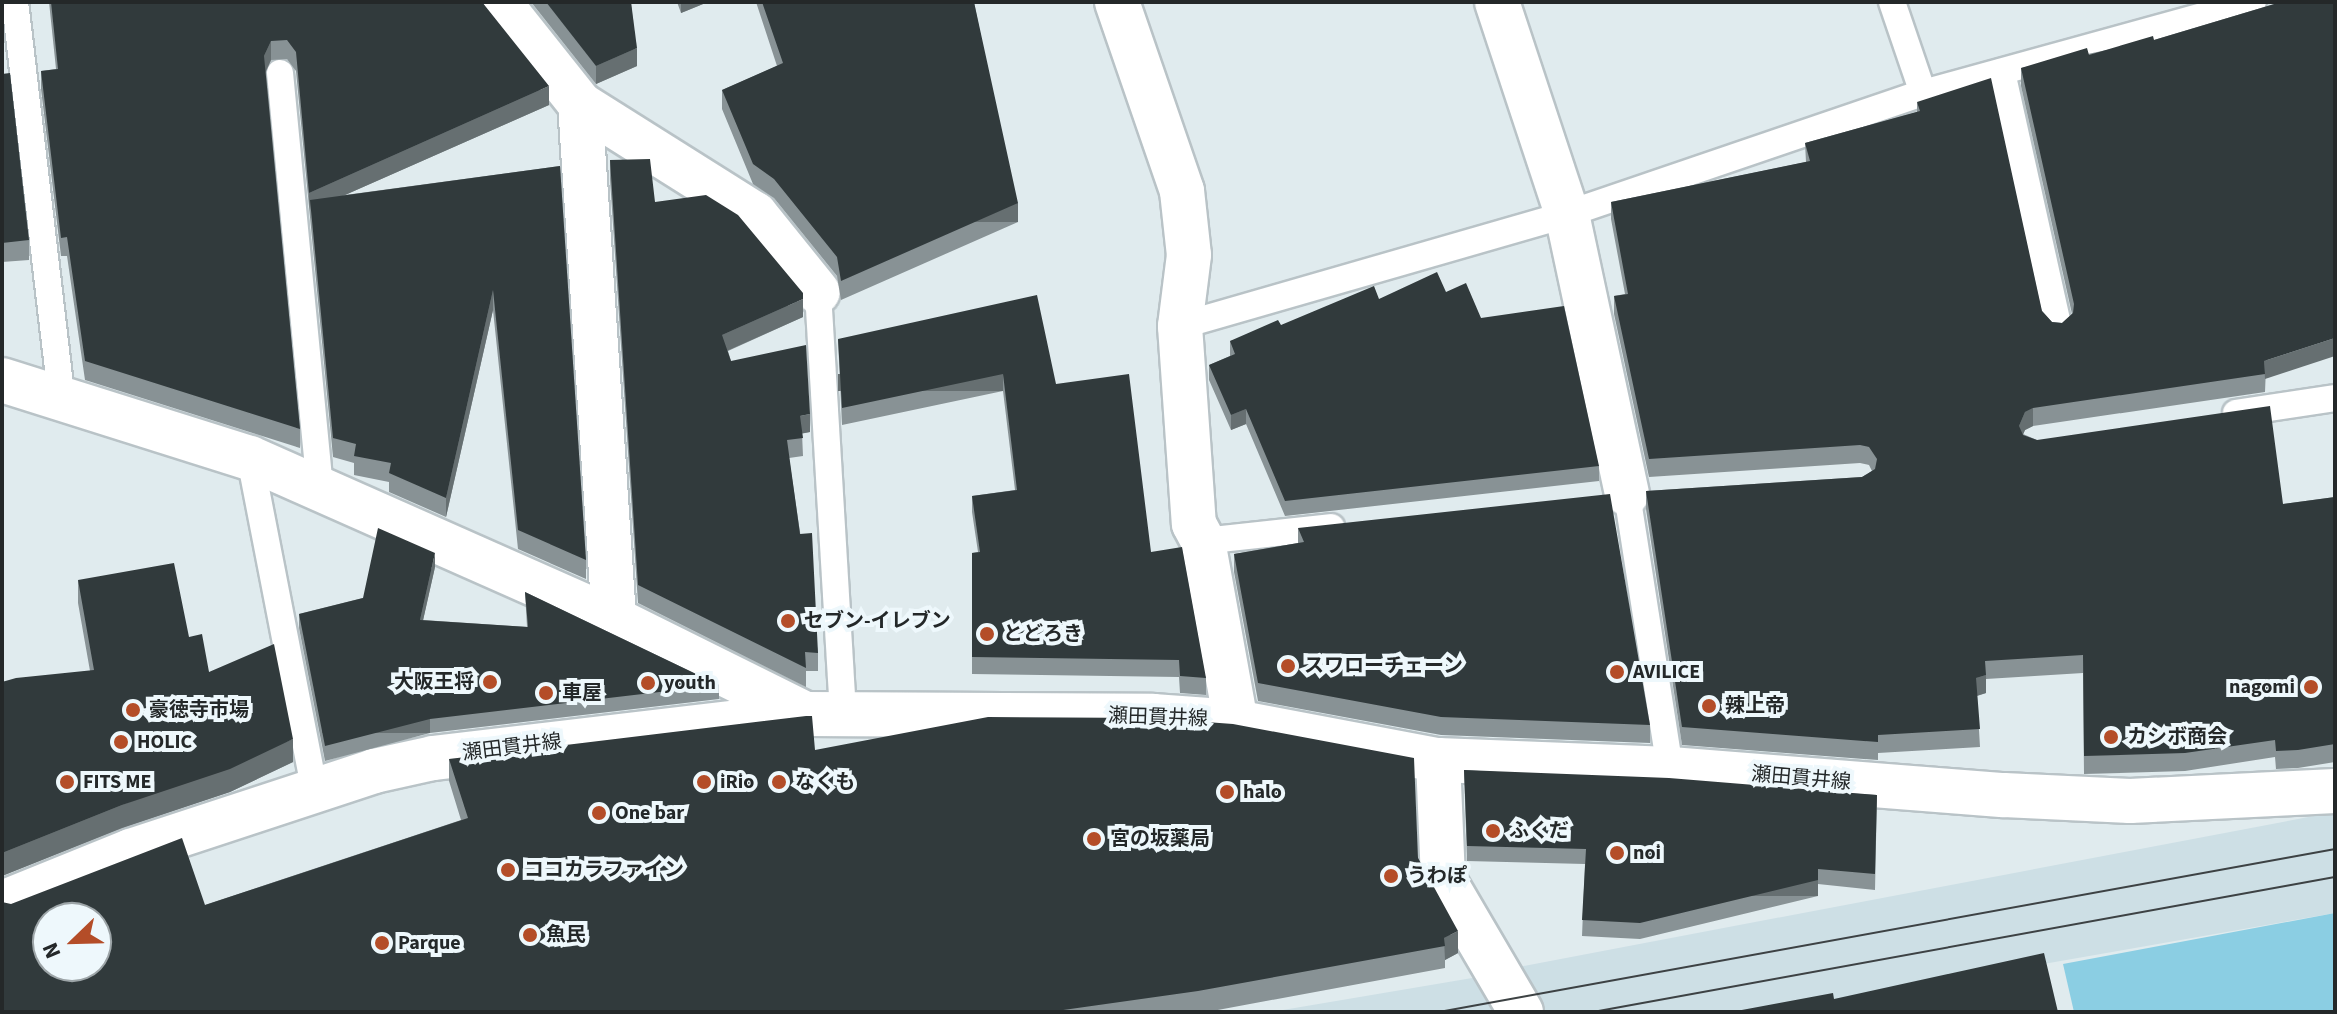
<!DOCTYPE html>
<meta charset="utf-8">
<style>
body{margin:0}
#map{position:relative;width:2337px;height:1014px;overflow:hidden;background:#e0ebee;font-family:"Source Sans 3","Noto Sans JP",sans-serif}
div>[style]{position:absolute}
.built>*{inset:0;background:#cddfe5}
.green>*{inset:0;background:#8bcee3}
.roads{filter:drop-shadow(2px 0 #b9c3c7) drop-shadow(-2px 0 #b9c3c7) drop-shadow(0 2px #b9c3c7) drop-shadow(0 -2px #b9c3c7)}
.service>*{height:26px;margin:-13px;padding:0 13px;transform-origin:13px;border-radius:13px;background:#fff}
.minor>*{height:44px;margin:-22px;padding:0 22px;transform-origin:22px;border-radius:22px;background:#fff}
.secondary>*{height:44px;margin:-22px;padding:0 22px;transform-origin:22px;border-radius:22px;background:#fff}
.tram>*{height:2px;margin:-1px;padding:0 1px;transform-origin:1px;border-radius:1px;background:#3d4244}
.wall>*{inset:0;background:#889295}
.shaded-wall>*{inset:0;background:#666f71;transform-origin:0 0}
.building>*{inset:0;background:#313a3c}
.dots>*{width:22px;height:22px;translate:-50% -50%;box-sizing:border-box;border:4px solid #eef8fc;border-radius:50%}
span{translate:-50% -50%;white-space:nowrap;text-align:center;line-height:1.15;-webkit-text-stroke:8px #eef8fc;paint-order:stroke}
.poi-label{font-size:20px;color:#242829;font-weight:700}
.left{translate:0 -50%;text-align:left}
.right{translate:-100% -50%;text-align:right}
.street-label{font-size:20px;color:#242829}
.frame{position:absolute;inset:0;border:4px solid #242829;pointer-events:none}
.north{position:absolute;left:32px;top:902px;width:80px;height:80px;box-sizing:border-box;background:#eef8fc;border:2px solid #9da5a8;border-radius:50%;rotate:247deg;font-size:22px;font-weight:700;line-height:32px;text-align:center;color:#242829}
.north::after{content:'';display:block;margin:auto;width:28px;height:36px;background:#b44d28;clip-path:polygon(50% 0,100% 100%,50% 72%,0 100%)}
</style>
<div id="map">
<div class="built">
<i style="clip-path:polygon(2335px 812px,2335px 913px,1770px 1012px,1536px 1012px,1508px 969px)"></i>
<i style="clip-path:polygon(1484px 976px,1507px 1012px,1271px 1012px)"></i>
</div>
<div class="green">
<i style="clip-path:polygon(2335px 913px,2335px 1012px,2074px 1012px,2063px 964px)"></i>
</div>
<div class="roads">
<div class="service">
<i style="left:15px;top:2px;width:396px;rotate:83.3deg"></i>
<i style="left:1892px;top:2px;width:96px;rotate:71.2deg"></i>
<i style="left:2002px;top:72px;width:259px;rotate:77.5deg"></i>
<i style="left:280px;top:73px;width:418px;rotate:84.5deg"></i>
<i style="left:818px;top:292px;width:425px;rotate:86.6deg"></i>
<i style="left:1180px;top:326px;width:403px;rotate:-16.1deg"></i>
<i style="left:1567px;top:214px;width:376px;rotate:-18.8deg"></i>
<i style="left:1923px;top:93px;width:342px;rotate:-15.4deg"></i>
<i style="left:2236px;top:413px;width:100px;rotate:-8.6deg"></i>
<i style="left:250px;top:458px;width:336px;rotate:79deg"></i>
<i style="left:1627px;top:494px;width:278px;rotate:81.1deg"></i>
<i style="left:1203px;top:541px;width:129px;rotate:-6.2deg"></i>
</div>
<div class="minor">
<i style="left:499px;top:2px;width:130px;rotate:51.5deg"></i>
<i style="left:580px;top:104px;width:207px;rotate:32.2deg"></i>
<i style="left:755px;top:214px;width:100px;rotate:51.1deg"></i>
<i style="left:1117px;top:2px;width:200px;rotate:71deg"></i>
<i style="left:1182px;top:191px;width:64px;rotate:83.8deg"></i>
<i style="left:1189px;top:255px;width:72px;rotate:97.2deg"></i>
<i style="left:1180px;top:326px;width:198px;rotate:86deg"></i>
<i style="left:1194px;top:524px;width:19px;rotate:62deg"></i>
<i style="left:1203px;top:541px;width:184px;rotate:79.7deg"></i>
<i style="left:1497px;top:2px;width:223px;rotate:71.7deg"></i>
<i style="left:1567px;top:214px;width:286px;rotate:77.9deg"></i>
<i style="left:580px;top:104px;width:516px;rotate:86.22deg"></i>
<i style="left:2px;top:380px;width:260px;rotate:17.5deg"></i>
<i style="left:250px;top:458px;width:398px;rotate:23.9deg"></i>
<i style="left:614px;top:619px;width:213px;rotate:26.4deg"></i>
<i style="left:1438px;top:760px;width:119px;rotate:87.6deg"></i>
<i style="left:1443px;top:879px;width:154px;rotate:59.6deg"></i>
</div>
<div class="secondary">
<i style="left:2px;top:903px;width:139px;rotate:-22deg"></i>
<i style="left:131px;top:851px;width:256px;rotate:-18.2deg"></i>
<i style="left:374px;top:771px;width:60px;rotate:-12.4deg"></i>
<i style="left:433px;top:758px;width:375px;rotate:-6.7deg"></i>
<i style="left:805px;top:714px;width:348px;rotate:0.3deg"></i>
<i style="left:1153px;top:716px;width:83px;rotate:4.1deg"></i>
<i style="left:1236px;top:722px;width:206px;rotate:10.7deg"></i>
<i style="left:1438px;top:760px;width:232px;rotate:2.2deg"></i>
<i style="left:1670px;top:769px;width:335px;rotate:4.5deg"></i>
<i style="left:2004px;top:795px;width:126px;rotate:2.7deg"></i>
<i style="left:2130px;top:801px;width:205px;rotate:-2.8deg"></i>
</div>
</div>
<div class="tram">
<i style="left:1439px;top:1012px;width:911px;rotate:-10.31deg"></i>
<i style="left:1593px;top:1012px;width:754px;rotate:-10.31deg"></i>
</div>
<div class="wall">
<i style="clip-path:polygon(49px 2px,482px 2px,549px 105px,345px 195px,560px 166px,586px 560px,586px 579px,518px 549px,493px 310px,446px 517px,389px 492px,389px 482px,354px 475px,354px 463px,333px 457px,296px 71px,287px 59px,271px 60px,266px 72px,300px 429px,300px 448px,85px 380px,67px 256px,61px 256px,41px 89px,41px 71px,56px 69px)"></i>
<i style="clip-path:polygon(531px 2px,631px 2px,637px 66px,596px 84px)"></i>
<i style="clip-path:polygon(677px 2px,708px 2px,681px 13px)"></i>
<i style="clip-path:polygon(756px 2px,974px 2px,1018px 222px,841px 300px,837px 276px,774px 198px,753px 184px,722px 109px,722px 90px,777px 66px)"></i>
<i style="clip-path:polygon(2281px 2px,2265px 392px,2033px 426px,2025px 430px,2023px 434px,2037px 440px,2283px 504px,2335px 497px,2335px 762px,2298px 768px,2276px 769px,2275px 757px,2185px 771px,2084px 774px,2083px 673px,1986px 679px,1986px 693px,1977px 696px,1980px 747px,1878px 753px,1878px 760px,1682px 745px,1646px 509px,1646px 491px,1862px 477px,1872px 471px,1869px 465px,1860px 463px,1649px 477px,1614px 314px,1614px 296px,1625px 294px,1611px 219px,1611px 202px,1806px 162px,1805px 143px,1917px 112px,1917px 102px,2042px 311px,2052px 322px,2062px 323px,2072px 314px,2021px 86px,2021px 68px,2154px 40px)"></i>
<i style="clip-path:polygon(2px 74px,29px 240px,29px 260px,2px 262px)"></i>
<i style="clip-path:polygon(610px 160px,655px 202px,803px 317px,728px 351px,731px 361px,810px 432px,802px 433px,803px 456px,789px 458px,818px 653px,818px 671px,806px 671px,806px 687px,638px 603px,610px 179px)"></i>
<i style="clip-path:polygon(1446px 292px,1481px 318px,1599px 466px,1599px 481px,1285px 516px,1246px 424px,1231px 430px,1209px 380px,1209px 365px,1230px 356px,1230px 341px,1379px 299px)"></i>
<i style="clip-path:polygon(838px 339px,1056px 384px,1151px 552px,1206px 678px,1206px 695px,1180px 693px,1179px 677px,972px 674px,972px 553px,978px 552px,972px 512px,972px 496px,1015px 490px,1003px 391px,842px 425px)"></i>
<i style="clip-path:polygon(1298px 528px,1650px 725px,1650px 743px,1441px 735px,1258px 701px,1234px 572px,1234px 554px,1298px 543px)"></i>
<i style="clip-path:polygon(435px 567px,423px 620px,527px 627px,525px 592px,719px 685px,719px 699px,430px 733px,325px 761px,299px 628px,299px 614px,363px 598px)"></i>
<i style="clip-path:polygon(78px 580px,189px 637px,209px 672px,293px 762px,230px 792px,122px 828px,2px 876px,2px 682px,90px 671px,78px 603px)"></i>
<i style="clip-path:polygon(815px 750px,1418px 858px,1458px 953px,1445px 960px,1445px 968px,1207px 1012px,2px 1012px,11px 904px,205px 905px,461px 820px,449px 781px,449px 759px)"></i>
<i style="clip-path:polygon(1464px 770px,1877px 795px,1875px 890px,1818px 884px,1818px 896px,1640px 939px,1582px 936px,1585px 864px,1467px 861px)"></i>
</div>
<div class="shaded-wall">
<i style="clip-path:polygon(681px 2px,708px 2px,681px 13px)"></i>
<i style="clip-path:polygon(271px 41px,271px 60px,264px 75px,264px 56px)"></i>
<i style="clip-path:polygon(637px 48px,637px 66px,596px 84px,596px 66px)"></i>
<i style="clip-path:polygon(549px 86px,549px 105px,311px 210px,310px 200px,309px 211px,309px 193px)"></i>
<i style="left:1018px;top:203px;width:19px;height:193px;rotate:90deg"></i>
<i style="clip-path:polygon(493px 290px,493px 310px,446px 517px,446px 498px)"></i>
<i style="clip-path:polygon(803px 299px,803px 317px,722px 353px,722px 335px)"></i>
<i style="clip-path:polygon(2335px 338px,2335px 356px,2265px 379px,2264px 361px)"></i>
<i style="left:1003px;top:374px;width:17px;height:165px;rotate:90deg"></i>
<i style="clip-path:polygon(2033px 408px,2033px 426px,2025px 430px,2019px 444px,2019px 426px,2025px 412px)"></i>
<i style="clip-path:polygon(1246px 409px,1246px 424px,1231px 430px,1231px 415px)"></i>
<i style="clip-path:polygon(810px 414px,810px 432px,800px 434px,800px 416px)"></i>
<i style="clip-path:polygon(435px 553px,435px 567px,420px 634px,420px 620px)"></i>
<i style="clip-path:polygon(1986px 675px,1986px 693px,1976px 696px,1976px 678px)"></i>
<i style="left:430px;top:719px;width:14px;height:108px;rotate:90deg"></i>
<i style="clip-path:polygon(293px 739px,293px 762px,230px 792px,122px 828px,2px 876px,2px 853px,122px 805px)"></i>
<i style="left:1818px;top:880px;width:16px;height:183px;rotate:90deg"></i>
<i style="clip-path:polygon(1458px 931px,1458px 953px,1445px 960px,1444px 938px)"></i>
</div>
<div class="building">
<i style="clip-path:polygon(51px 2px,482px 2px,549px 86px,309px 193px,296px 52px,287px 40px,271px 41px,264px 56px,300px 429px,85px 361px,67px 237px,61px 238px,41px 71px,58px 69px)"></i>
<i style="clip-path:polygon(546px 2px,631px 2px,637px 48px,596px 66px)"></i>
<i style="clip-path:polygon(762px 2px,974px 2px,1018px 203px,841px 281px,837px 257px,774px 179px,753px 164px,722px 90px,783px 63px)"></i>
<i style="clip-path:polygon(2281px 2px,2335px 2px,2335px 338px,2264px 361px,2265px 374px,2033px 408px,2025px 412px,2019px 426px,2023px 435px,2037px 440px,2270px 406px,2283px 504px,2335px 497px,2335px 744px,2298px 750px,2276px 751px,2275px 740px,2185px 753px,2084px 756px,2083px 655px,1985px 661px,1986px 675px,1976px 678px,1980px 729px,1878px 735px,1878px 742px,1682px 727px,1646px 491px,1862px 477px,1875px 469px,1877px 459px,1869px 447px,1860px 445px,1649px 459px,1614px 296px,1628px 294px,1611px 202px,1810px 161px,1805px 143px,1920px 111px,1917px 102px,1991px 78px,2042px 311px,2052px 322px,2062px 323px,2073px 313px,2074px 304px,2021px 68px,2087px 48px,2089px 55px,2153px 36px,2154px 40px)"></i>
<i style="clip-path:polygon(10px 73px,29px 240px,2px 243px,2px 74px)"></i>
<i style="clip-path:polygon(650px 159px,655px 202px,706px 195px,738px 215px,803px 293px,803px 299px,722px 335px,731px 361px,806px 345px,810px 414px,800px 416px,803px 438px,787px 440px,800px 534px,812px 533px,818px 653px,805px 652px,806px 668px,638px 585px,610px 160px)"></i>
<i style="clip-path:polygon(560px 166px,586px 560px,518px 530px,493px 290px,446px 498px,389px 473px,391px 463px,354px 456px,356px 444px,333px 438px,310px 200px)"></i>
<i style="clip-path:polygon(1437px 272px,1446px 292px,1466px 283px,1481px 318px,1564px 306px,1599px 466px,1285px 501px,1246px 409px,1231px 415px,1209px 365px,1235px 354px,1230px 341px,1278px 320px,1281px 325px,1374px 286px,1379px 299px)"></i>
<i style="clip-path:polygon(1037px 295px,1056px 384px,1129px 374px,1151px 552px,1182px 547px,1206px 678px,1180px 676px,1179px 660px,972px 657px,972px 553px,980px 552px,972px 496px,1017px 490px,1003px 374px,842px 408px,838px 339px)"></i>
<i style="clip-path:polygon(1610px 494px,1650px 725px,1441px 717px,1258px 683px,1234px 554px,1304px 542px,1298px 528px)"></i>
<i style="clip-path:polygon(378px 528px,435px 553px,420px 620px,528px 627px,525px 592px,719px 685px,430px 719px,325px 746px,299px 614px,363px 598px)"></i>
<i style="clip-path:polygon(174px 563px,189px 637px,202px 634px,209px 672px,274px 644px,293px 739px,230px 769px,122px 805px,2px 853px,2px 682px,16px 678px,94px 670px,78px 580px)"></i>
<i style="clip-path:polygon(evenodd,806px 716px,812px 716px,815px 750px,988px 717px,1152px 718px,1233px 724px,1414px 758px,1418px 858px,1458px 931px,1444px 938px,1445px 946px,1198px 991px,1049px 1012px,2px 1012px,2px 902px,11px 904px,182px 838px,205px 905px,468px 818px,449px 759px,806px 716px,48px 918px,96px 918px,96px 966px,48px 966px,48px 918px)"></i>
<i style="clip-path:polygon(1464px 770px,1669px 778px,1877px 795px,1875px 874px,1818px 869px,1818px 880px,1640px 923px,1582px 920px,1586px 849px,1467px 846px)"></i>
<i style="clip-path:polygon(2044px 953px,2058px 1012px,1731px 1012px,1833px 993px,1834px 999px)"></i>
</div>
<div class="dots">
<i style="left:788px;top:621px;background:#b44d28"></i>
<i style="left:987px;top:634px;background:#b44d28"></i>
<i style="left:1288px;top:666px;background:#b44d28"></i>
<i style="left:1617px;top:672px;background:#b44d28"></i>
<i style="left:490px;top:682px;background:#b44d28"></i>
<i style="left:648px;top:683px;background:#b44d28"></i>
<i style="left:2311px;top:687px;background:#b44d28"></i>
<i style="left:546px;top:693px;background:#b44d28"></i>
<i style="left:1709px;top:706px;background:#b44d28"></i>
<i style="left:133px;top:710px;background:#b44d28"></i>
<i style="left:2111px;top:737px;background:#b44d28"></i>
<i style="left:121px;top:742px;background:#b44d28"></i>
<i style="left:67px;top:782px;background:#b44d28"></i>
<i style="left:704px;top:782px;background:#b44d28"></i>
<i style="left:779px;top:782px;background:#b44d28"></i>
<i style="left:1227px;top:792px;background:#b44d28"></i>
<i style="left:599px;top:813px;background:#b44d28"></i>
<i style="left:1493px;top:831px;background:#b44d28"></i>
<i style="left:1094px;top:839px;background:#b44d28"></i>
<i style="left:1617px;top:853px;background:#b44d28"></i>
<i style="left:508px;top:870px;background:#b44d28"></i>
<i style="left:1391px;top:876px;background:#b44d28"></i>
<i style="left:530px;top:935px;background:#b44d28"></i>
<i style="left:382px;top:943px;background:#b44d28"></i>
</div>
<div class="poi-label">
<span class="left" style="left:804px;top:621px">セブン-イレブン</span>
<span class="left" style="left:1003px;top:634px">とどろき</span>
<span class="left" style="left:1304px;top:666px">スワローチェーン</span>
<span class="left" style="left:1633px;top:672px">AVILICE</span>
<span class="right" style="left:474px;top:682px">大阪王将</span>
<span class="left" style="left:664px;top:683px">youth</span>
<span class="right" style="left:2295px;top:687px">nagomi</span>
<span class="left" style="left:562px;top:693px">車屋</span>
<span class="left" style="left:1725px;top:706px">辣上帝</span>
<span class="left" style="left:149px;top:710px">豪徳寺市場</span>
<span class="left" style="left:2127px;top:737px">カシボ商会</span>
<span class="left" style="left:137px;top:742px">HOLIC</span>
<span class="left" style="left:83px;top:782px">FITS ME</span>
<span class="left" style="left:720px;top:782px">iRio</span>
<span class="left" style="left:795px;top:782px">なくも</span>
<span class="left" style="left:1243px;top:792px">halo</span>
<span class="left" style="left:615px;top:813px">One bar</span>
<span class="left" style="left:1509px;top:831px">ふくだ</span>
<span class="left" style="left:1110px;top:839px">宮の坂薬局</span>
<span class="left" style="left:1633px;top:853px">noi</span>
<span class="left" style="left:524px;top:870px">ココカラファイン</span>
<span class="left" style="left:1407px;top:876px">うわぽ</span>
<span class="left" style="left:546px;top:935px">魚民</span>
<span class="left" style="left:398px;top:943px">Parque</span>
</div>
<div class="street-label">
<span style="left:1158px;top:718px;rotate:2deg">瀬田貫井線</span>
<span style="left:512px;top:748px;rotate:-7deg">瀬田貫井線</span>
<span style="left:1801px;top:779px;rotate:5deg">瀬田貫井線</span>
</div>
<div class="frame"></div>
<div class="north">N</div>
</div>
